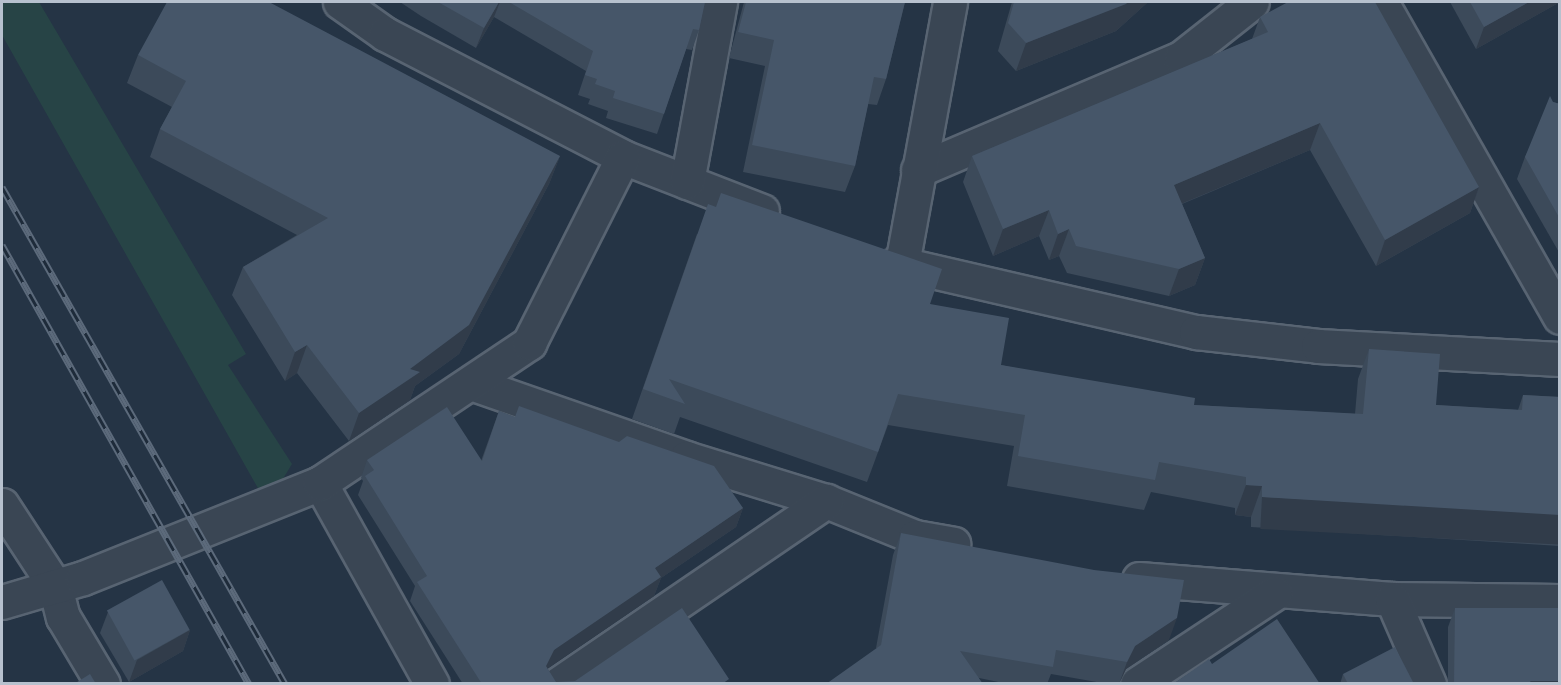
<!DOCTYPE html>
<style>
body{margin:0}
#map{position:relative;width:1561px;height:685px;overflow:hidden;background:#253445;font-family:"Alegreya Sans",sans-serif}
div>[style]{position:absolute}
.green>*{inset:0;background:#274446}
.roads{filter:drop-shadow(2px 0 #586472) drop-shadow(-2px 0 #586472) drop-shadow(0 2px #586472) drop-shadow(0 -2px #586472)}
.minor>*{height:33px;margin:-16.5px;padding:0 16.5px;transform-origin:16.5px;border-radius:16.5px;background:#3a4654}
.rail>*{height:7px;margin-top:-3.5px;transform-origin:0;background:repeating-linear-gradient(90deg,#1e2b3a 0 14px,#5c6a7b 0 28px);box-sizing:border-box;border-block:2px solid #5c6a7b}
.wall>*{inset:0;background:#3c4a5a}
.shaded-wall>*{inset:0;background:#313c4a;transform-origin:0 0}
.building>*{inset:0;background:#465669;transform-origin:0 0}
span{translate:-50% -50%;white-space:nowrap;text-align:center;line-height:1.15;-webkit-text-stroke:4.5px #1e2b3a;paint-order:stroke}
.frame{position:absolute;inset:0;border:3px solid #b7c1ce;pointer-events:none}
</style>
<div id="map">
<div class="green">
<i style="clip-path:polygon(2px 2px,39px 2px,246px 354px,228px 365px,292px 464px,281px 482px,259px 490px,2px 35px)"></i>
</div>
<div class="roads">
<div class="minor">
<i style="left:340px;top:2px;width:55px;rotate:35.4deg"></i>
<i style="left:385px;top:34px;width:268px;rotate:27.3deg"></i>
<i style="left:623px;top:157px;width:149px;rotate:21.2deg"></i>
<i style="left:1381px;top:2px;width:362px;rotate:60.4deg"></i>
<i style="left:918px;top:170px;width:286px;rotate:-23.1deg"></i>
<i style="left:1181px;top:58px;width:90px;rotate:-38.3deg"></i>
<i style="left:687px;top:182px;width:183px;rotate:-79.6deg"></i>
<i style="left:897px;top:263px;width:307px;rotate:13deg"></i>
<i style="left:1196px;top:332px;width:123px;rotate:6.5deg"></i>
<i style="left:1318px;top:346px;width:242px;rotate:3.1deg"></i>
<i style="left:902px;top:264px;width:266px;rotate:-79.6deg"></i>
<i style="left:471px;top:383px;width:228px;rotate:19.2deg"></i>
<i style="left:686px;top:458px;width:146px;rotate:17.1deg"></i>
<i style="left:826px;top:501px;width:96px;rotate:22deg"></i>
<i style="left:915px;top:537px;width:39px;rotate:10deg"></i>
<i style="left:320px;top:483px;width:230px;rotate:60.9deg"></i>
<i style="left:2px;top:505px;width:97px;rotate:56.8deg"></i>
<i style="left:55px;top:586px;width:32px;rotate:76deg"></i>
<i style="left:63px;top:617px;width:78px;rotate:59.2deg"></i>
<i style="left:1139px;top:579px;width:254px;rotate:4.5deg"></i>
<i style="left:1392px;top:599px;width:168px;rotate:0.7deg"></i>
<i style="left:1392px;top:599px;width:93px;rotate:66.5deg"></i>
<i style="left:2px;top:602px;width:84px;rotate:-16.5deg"></i>
<i style="left:83px;top:578px;width:255px;rotate:-21.8deg"></i>
<i style="left:320px;top:483px;width:252px;rotate:-33.8deg"></i>
<i style="left:529px;top:343px;width:208px;rotate:-63.2deg"></i>
<i style="left:558px;top:684px;width:325px;rotate:-34.3deg"></i>
<i style="left:1137px;top:684px;width:165px;rotate:-33.4deg"></i>
</div>
</div>
<div class="rail">
<i style="left:2px;top:187px;width:572px;rotate:60.34deg"></i>
<i style="left:2px;top:245px;width:504px;rotate:60.64deg"></i>
</div>
<div class="wall">
<i style="clip-path:polygon(400px 2px,705px 2px,699px 30px,692px 50px,686px 49px,657px 134px,606px 118px,608px 111px,588px 104px,590px 99px,578px 95px,586px 71px,494px 17px,476px 48px,421px 16px)"></i>
<i style="clip-path:polygon(744px 2px,905px 2px,886px 79px,877px 105px,868px 104px,855px 166px,845px 192px,743px 172px,765px 66px,729px 58px)"></i>
<i style="clip-path:polygon(1012px 2px,1148px 2px,1116px 31px,1016px 71px,998px 51px)"></i>
<i style="clip-path:polygon(1450px 2px,1560px 2px,1476px 49px)"></i>
<i style="clip-path:polygon(1260px 17px,1479px 187px,1470px 213px,1376px 266px,1310px 150px,1182px 204px,1205px 258px,1195px 285px,1169px 296px,1067px 273px,1059px 256px,1049px 260px,1039px 236px,993px 256px,963px 182px,972px 156px,1252px 39px)"></i>
<i style="clip-path:polygon(138px 55px,560px 156px,549px 184px,459px 354px,415px 386px,410px 400px,349px 441px,297px 373px,285px 381px,232px 295px,243px 267px,297px 235px,150px 157px,160px 129px,172px 107px,127px 83px)"></i>
<i style="clip-path:polygon(1553px 102px,1560px 104px,1560px 254px,1517px 179px,1525px 157px)"></i>
<i style="clip-path:polygon(697px 234px,930px 304px,1001px 365px,1194px 405px,1355px 414px,1358px 379px,1369px 349px,1436px 405px,1518px 410px,1523px 395px,1560px 397px,1560px 546px,1251px 527px,1251px 517px,1235px 515px,1235px 508px,1151px 492px,1144px 510px,1007px 486px,1014px 446px,888px 425px,867px 482px,680px 417px,674px 434px,632px 419px)"></i>
<i style="clip-path:polygon(499px 411px,743px 508px,736px 527px,661px 578px,654px 596px,547px 668px,556px 682px,728px 684px,463px 684px,410px 601px,415px 586px,358px 495px,363px 481px,361px 478px,367px 460px,481px 461px)"></i>
<i style="clip-path:polygon(901px 533px,1169px 640px,1126px 669px,1119px 684px,1108px 684px,1051px 674px,1047px 684px,1008px 684px,979px 678px,876px 648px,893px 555px)"></i>
<i style="clip-path:polygon(1455px 608px,1560px 684px,1448px 684px,1448px 627px)"></i>
<i style="clip-path:polygon(108px 612px,190px 630px,183px 651px,129px 682px,100px 633px)"></i>
<i style="clip-path:polygon(1343px 674px,1414px 684px,1340px 684px)"></i>
</div>
<div class="shaded-wall">
<i style="clip-path:polygon(499px 2px,500px 2px,494px 17px,476px 48px,484px 28px)"></i>
<i style="clip-path:polygon(1128px 2px,1148px 2px,1116px 31px,1016px 71px,1026px 43px)"></i>
<i style="clip-path:polygon(1529px 2px,1560px 2px,1476px 49px,1484px 27px)"></i>
<i style="clip-path:polygon(1320px 123px,1310px 150px,1164px 211px,1174px 185px)"></i>
<i style="clip-path:polygon(560px 156px,549px 184px,459px 354px,415px 386px,410px 400px,349px 441px,359px 413px)"></i>
<i style="clip-path:polygon(1479px 187px,1470px 213px,1376px 266px,1385px 240px)"></i>
<i style="clip-path:polygon(1049px 210px,1039px 236px,993px 256px,1003px 229px)"></i>
<i style="clip-path:polygon(1069px 229px,1059px 256px,1049px 260px,1058px 234px)"></i>
<i style="clip-path:polygon(1205px 258px,1195px 285px,1169px 296px,1179px 269px)"></i>
<i style="clip-path:polygon(307px 345px,297px 373px,285px 381px,295px 352px)"></i>
<i style="clip-path:polygon(1246px 485px,1262px 486px,1251px 517px,1235px 515px)"></i>
<i style="left:1262px;top:497px;width:299px;height:32px;rotate:3deg"></i>
<i style="clip-path:polygon(743px 508px,736px 527px,661px 578px,654px 596px,547px 669px,546px 666px,554px 650px,655px 568px)"></i>
<i style="clip-path:polygon(1177px 618px,1169px 640px,1126px 669px,1119px 684px,1127px 662px,1135px 646px)"></i>
<i style="clip-path:polygon(190px 630px,183px 651px,129px 682px,137px 660px)"></i>
<i style="left:1530px;top:681px;width:30px;height:3px"></i>
</div>
<div class="building">
<i style="clip-path:polygon(167px 2px,269px 2px,560px 156px,469px 325px,410px 369px,420px 372px,359px 413px,307px 345px,295px 352px,243px 267px,328px 218px,160px 129px,186px 81px,138px 55px)"></i>
<i style="clip-path:polygon(438px 2px,499px 2px,484px 28px)"></i>
<i style="clip-path:polygon(509px 2px,705px 2px,699px 30px,693px 29px,664px 114px,613px 98px,615px 91px,595px 84px,597px 79px,585px 75px,593px 51px)"></i>
<i style="clip-path:polygon(746px 2px,905px 2px,886px 79px,874px 77px,855px 166px,752px 145px,774px 40px,738px 32px)"></i>
<i style="clip-path:polygon(1014px 2px,1128px 2px,1126px 4px,1026px 43px,1008px 23px)"></i>
<i style="clip-path:polygon(1288px 2px,1375px 2px,1479px 187px,1385px 240px,1320px 123px,1174px 185px,1205px 258px,1179px 269px,1076px 246px,1069px 229px,1058px 234px,1049px 210px,1003px 229px,972px 156px,1268px 32px,1260px 17px)"></i>
<i style="clip-path:polygon(1470px 2px,1529px 2px,1484px 27px)"></i>
<i style="clip-path:polygon(1550px 96px,1553px 102px,1560px 104px,1560px 219px,1525px 157px)"></i>
<i style="clip-path:polygon(721px 193px,942px 269px,930px 304px,1009px 318px,1001px 365px,1195px 398px,1194px 405px,1363px 414px,1369px 349px,1440px 354px,1436px 405px,1522px 410px,1523px 395px,1560px 397px,1560px 515px,1262px 497px,1262px 486px,1246px 485px,1246px 477px,1159px 462px,1155px 480px,1018px 456px,1025px 415px,898px 394px,878px 452px,669px 379px,685px 404px,643px 389px,708px 204px,716px 207px)"></i>
<i style="clip-path:polygon(519px 406px,619px 442px,627px 436px,714px 466px,743px 508px,655px 568px,661px 577px,554px 650px,546px 666px,556px 682px,575px 681px,682px 608px,729px 679px,722px 684px,482px 684px,417px 582px,427px 576px,365px 476px,374px 470px,367px 460px,447px 407px,482px 461px,499px 411px,515px 417px)"></i>
<i style="clip-path:polygon(901px 533px,1094px 570px,1184px 580px,1177px 618px,1135px 646px,1127px 662px,1056px 650px,1053px 667px,960px 651px,983px 684px,826px 684px,881px 645px)"></i>
<i style="left:162px;top:580px;width:57px;height:63px;rotate:61deg"></i>
<i style="clip-path:polygon(1455px 608px,1560px 608px,1560px 681px,1530px 681px,1532px 684px,1454px 684px)"></i>
<i style="clip-path:polygon(1277px 619px,1320px 684px,1173px 684px,1209px 659px,1212px 664px)"></i>
<i style="clip-path:polygon(1395px 647px,1414px 684px,1348px 684px,1343px 674px)"></i>
<i style="clip-path:polygon(90px 674px,96px 684px,74px 684px)"></i>
</div>
<div class="frame"></div>
</div>
